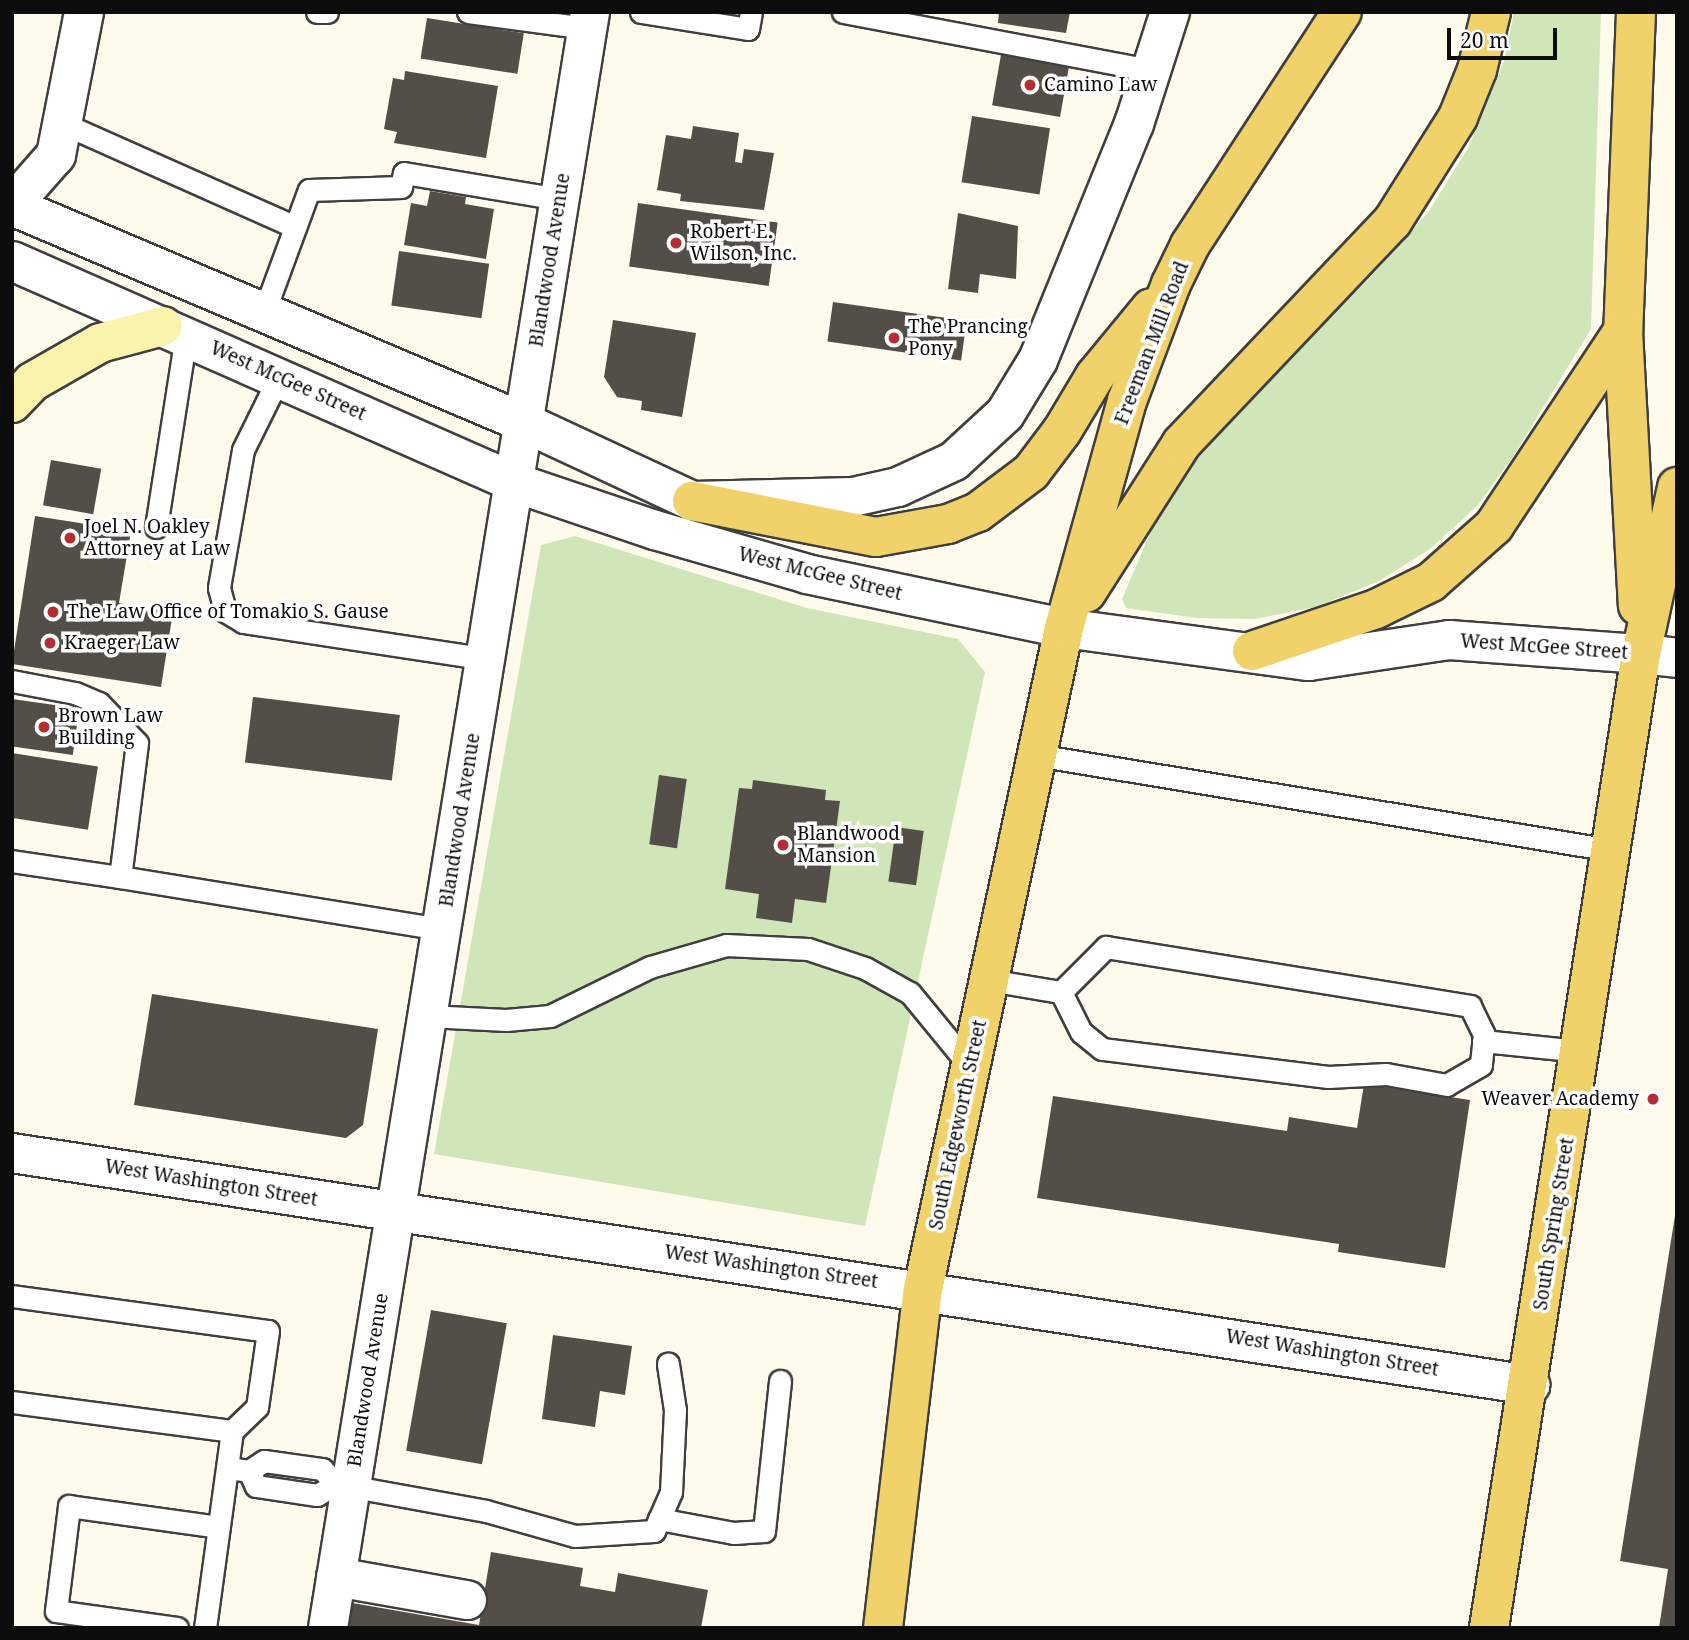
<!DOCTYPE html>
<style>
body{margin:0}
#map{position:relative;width:1689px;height:1640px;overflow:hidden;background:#fefbed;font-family:"Noto Serif",serif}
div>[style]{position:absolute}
.green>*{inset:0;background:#d0e6b9}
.building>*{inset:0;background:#544e49;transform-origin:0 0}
.roads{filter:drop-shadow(2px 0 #3f3f3f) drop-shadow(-2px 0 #3f3f3f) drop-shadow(0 2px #3f3f3f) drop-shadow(0 -2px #3f3f3f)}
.service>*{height:21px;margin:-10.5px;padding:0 10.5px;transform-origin:10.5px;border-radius:10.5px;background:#fff}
.minor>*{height:38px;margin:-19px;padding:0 19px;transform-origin:19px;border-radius:19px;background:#fff}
.tertiary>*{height:38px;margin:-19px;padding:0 19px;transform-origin:19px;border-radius:19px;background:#fff}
.secondary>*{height:38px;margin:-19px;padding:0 19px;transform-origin:19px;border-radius:19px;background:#faf3ab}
.primary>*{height:38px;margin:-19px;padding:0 19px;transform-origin:19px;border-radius:19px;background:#f1d26a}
.dots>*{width:19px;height:19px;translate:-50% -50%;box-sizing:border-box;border:4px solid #fff;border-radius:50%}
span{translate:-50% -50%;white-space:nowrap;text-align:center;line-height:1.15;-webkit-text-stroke:7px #fff;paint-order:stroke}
.poi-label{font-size:19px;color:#0c0c0c}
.left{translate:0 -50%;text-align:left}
.right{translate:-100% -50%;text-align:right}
.street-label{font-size:19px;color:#0c0c0c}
.frame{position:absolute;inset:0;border:14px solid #0c0c0c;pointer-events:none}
.scale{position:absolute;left:1447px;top:28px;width:110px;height:32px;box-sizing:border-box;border:4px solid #0c0c0c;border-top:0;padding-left:9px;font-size:21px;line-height:24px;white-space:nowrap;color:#0c0c0c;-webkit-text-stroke:5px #fff;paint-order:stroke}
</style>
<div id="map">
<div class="green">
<i style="clip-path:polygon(1514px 12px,1601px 12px,1591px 329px,1514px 455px,1478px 505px,1430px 549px,1379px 581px,1316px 607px,1254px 619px,1197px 618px,1126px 608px,1122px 599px,1170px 487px,1212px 431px,1370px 278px,1429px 211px,1468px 148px,1504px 61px)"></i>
<i style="clip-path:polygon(575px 536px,807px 608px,958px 639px,985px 672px,865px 1226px,434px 1154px,541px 545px)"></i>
</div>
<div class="building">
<i style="clip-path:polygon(999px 12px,1070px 12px,1066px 33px,998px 23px)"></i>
<i style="left:427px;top:18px;width:98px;height:41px;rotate:9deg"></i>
<i style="left:1002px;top:49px;width:69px;height:57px;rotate:10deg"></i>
<i style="clip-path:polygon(405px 71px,498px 86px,486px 158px,394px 143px,397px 132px,384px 129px,393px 78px,404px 80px)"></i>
<i style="left:972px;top:116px;width:79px;height:67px;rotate:9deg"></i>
<i style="clip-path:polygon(693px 126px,739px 133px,735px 162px,742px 163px,744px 149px,774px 153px,764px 210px,680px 201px,681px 194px,657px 190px,666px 135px,691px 139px)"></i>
<i style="clip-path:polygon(430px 191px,466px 197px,465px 204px,494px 209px,486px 259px,404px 245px,411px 203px,427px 206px)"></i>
<i style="left:638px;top:203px;width:141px;height:64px;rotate:8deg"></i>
<i style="clip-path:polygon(958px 213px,1018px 226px,1016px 279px,980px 274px,978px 293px,948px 289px)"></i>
<i style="left:399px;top:251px;width:91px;height:55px;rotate:8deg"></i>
<i style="left:833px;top:302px;width:135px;height:40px;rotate:8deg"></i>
<i style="clip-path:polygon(613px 320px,696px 333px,682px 417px,641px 410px,642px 401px,617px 397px,604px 377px)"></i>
<i style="left:51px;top:460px;width:51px;height:46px;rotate:10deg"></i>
<i style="clip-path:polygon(35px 516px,131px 531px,119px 603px,173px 612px,161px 687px,12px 664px)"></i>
<i style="left:253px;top:697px;width:148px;height:66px;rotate:7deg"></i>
<i style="left:12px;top:699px;width:68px;height:47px;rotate:8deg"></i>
<i style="left:12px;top:753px;width:87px;height:64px;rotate:9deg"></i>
<i style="left:659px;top:775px;width:28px;height:70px;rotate:8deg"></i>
<i style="clip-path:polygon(753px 780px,826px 790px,825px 800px,840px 801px,826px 903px,795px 899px,792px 923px,756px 918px,759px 894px,725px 889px,739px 788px,752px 789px)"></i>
<i style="left:896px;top:827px;width:28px;height:55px;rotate:8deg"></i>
<i style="clip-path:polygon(152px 994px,378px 1029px,363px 1125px,346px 1138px,134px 1105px)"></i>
<i style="clip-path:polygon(1364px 1084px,1470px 1100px,1445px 1268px,1338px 1252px,1339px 1244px,1037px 1198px,1053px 1096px,1287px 1131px,1289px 1117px,1357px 1128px)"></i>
<i style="clip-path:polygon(1677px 1203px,1677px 1628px,1659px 1628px,1668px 1569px,1620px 1561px)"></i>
<i style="left:431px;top:1310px;width:77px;height:143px;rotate:10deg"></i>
<i style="clip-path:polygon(553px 1335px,632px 1346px,625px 1395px,600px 1391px,595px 1427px,542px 1419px)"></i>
<i style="clip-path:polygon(491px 1552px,583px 1568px,580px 1586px,615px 1592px,618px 1573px,708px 1590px,701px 1628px,336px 1628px,341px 1601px,479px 1625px)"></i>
</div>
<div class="roads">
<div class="service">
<i style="left:317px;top:12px;width:10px"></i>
<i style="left:468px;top:12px;width:120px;rotate:7.7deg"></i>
<i style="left:641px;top:12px;width:108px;rotate:9deg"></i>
<i style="left:748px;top:29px;width:17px;rotate:-80deg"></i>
<i style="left:843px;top:12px;width:313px;rotate:10.7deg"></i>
<i style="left:64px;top:124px;width:253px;rotate:24deg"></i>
<i style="left:264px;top:312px;width:130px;rotate:-69.8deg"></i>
<i style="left:309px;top:190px;width:92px;rotate:-1.9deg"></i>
<i style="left:401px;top:187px;width:14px;rotate:-78deg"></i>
<i style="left:404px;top:173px;width:158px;rotate:9.5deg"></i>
<i style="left:279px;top:377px;width:81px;rotate:116.3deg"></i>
<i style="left:243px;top:450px;width:140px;rotate:99.9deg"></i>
<i style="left:219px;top:588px;width:24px;rotate:75deg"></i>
<i style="left:225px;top:611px;width:21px;rotate:31deg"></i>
<i style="left:243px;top:622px;width:247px;rotate:8.6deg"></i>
<i style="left:156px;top:527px;width:193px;rotate:-81.1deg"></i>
<i style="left:12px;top:681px;width:64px;rotate:10.8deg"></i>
<i style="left:75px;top:693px;width:26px;rotate:23deg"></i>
<i style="left:99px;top:703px;width:55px;rotate:46.5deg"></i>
<i style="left:137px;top:743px;width:135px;rotate:97.2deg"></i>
<i style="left:120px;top:877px;width:109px;rotate:-171.6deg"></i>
<i style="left:1036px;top:755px;width:583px;rotate:9.38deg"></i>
<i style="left:120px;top:877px;width:326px;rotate:9.2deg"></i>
<i style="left:1106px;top:947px;width:369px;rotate:9.2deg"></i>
<i style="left:1470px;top:1006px;width:32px;rotate:64deg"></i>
<i style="left:1484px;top:1035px;width:30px;rotate:96deg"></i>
<i style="left:1481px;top:1065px;width:39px;rotate:150deg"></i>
<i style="left:1447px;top:1085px;width:62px;rotate:-169.8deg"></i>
<i style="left:1386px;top:1074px;width:58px;rotate:177deg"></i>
<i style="left:1328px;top:1077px;width:228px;rotate:-172.9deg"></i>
<i style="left:1102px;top:1049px;width:27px;rotate:-141deg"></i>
<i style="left:1081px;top:1032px;width:45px;rotate:-116.6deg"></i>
<i style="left:1061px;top:992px;width:64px;rotate:-45deg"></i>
<i style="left:989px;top:980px;width:73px;rotate:9.5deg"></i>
<i style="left:428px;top:1016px;width:78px;rotate:2.9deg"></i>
<i style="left:506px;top:1020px;width:44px;rotate:-5.2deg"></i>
<i style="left:550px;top:1016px;width:111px;rotate:-26.1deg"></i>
<i style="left:650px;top:967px;width:79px;rotate:-16.1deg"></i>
<i style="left:726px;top:945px;width:82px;rotate:2.8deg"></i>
<i style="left:808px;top:949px;width:60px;rotate:18.4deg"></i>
<i style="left:865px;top:968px;width:51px;rotate:29.1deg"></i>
<i style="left:910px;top:993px;width:94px;rotate:50.6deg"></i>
<i style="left:1483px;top:1041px;width:98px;rotate:5.9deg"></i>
<i style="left:12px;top:1296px;width:258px;rotate:7.8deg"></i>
<i style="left:268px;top:1331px;width:77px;rotate:98.2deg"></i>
<i style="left:257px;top:1407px;width:35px;rotate:136deg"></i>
<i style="left:232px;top:1431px;width:199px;rotate:97.8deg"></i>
<i style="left:12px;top:1402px;width:222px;rotate:7.5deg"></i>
<i style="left:228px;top:1468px;width:21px;rotate:8deg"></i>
<i style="left:249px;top:1471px;width:18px;rotate:-34deg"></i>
<i style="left:264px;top:1461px;width:59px;rotate:7.9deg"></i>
<i style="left:322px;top:1469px;width:21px;rotate:47deg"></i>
<i style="left:336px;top:1484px;width:22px;rotate:150deg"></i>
<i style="left:317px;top:1495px;width:62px;rotate:-171.6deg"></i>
<i style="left:256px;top:1486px;width:17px;rotate:-115deg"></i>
<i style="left:343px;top:1485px;width:145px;rotate:10.3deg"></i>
<i style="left:486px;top:1511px;width:92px;rotate:15.7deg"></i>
<i style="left:575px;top:1536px;width:79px;rotate:-3.6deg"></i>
<i style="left:654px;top:1531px;width:43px;rotate:-66.4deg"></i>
<i style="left:671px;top:1492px;width:82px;rotate:-87.2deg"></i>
<i style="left:675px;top:1410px;width:47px;rotate:-98.7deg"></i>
<i style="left:659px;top:1519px;width:76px;rotate:10.6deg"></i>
<i style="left:734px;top:1533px;width:30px;rotate:-4deg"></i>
<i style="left:764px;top:1531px;width:151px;rotate:-83.9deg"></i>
<i style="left:177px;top:1628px;width:122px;rotate:-172deg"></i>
<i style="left:56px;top:1611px;width:106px;rotate:-82.9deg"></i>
<i style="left:69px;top:1506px;width:151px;rotate:8deg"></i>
</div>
<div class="minor">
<i style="left:12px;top:205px;width:67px;rotate:-48.7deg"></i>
<i style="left:56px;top:155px;width:146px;rotate:-78.9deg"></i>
<i style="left:1641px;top:654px;width:36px;rotate:6deg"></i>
<i style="left:336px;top:1577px;width:133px;rotate:10deg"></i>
<i style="left:328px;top:1628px;width:1637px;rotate:-80.79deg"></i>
</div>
<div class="tertiary">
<i style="left:12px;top:206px;width:557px;rotate:22.93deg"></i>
<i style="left:525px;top:423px;width:184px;rotate:25deg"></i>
<i style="left:692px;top:501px;width:161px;rotate:-1.4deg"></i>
<i style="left:853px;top:497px;width:46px;rotate:-12.5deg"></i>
<i style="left:898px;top:487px;width:62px;rotate:-24.9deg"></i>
<i style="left:954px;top:461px;width:69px;rotate:-42.7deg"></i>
<i style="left:1005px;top:414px;width:63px;rotate:-58.6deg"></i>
<i style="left:1038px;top:360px;width:255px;rotate:-67.9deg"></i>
<i style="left:1134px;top:124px;width:118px;rotate:-72.2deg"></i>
<i style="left:12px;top:261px;width:551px;rotate:23.77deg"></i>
<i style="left:516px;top:483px;width:147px;rotate:18.7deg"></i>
<i style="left:655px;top:530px;width:158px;rotate:16.1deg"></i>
<i style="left:807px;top:574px;width:263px;rotate:11.9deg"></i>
<i style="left:1064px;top:628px;width:247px;rotate:7.7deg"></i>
<i style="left:1309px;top:661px;width:142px;rotate:-8.5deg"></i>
<i style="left:1449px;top:640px;width:193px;rotate:4.2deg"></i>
<i style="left:12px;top:1153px;width:1536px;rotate:8.69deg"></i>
</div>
<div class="secondary">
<i style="left:12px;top:403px;width:29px;rotate:-46deg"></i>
<i style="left:32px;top:382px;width:78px;rotate:-29.8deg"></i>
<i style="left:100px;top:343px;width:65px;rotate:-15.1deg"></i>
</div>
<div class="primary">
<i style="left:1636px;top:12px;width:319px;rotate:92.3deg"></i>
<i style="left:1623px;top:331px;width:275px;rotate:86.9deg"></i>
<i style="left:692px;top:501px;width:187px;rotate:11.1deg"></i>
<i style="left:876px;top:537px;width:73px;rotate:-10.2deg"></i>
<i style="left:948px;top:524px;width:32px;rotate:-22deg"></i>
<i style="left:978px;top:512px;width:66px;rotate:-37deg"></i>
<i style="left:1031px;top:472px;width:51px;rotate:-52.9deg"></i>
<i style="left:1062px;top:431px;width:64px;rotate:-59deg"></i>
<i style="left:1095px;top:376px;width:88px;rotate:-50.5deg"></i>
<i style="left:1086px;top:593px;width:178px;rotate:-57.4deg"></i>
<i style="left:1182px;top:443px;width:305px;rotate:-46.5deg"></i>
<i style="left:1392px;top:222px;width:124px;rotate:-57.8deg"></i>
<i style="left:1458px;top:117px;width:51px;rotate:-68deg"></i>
<i style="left:1477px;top:70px;width:60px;rotate:-76.4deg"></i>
<i style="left:1252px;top:651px;width:131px;rotate:-18.7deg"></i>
<i style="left:1376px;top:609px;width:61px;rotate:-26.1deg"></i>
<i style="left:1431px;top:582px;width:84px;rotate:-41.6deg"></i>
<i style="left:1494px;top:526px;width:234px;rotate:-56.5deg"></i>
<i style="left:883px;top:1628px;width:341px;rotate:-83.3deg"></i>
<i style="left:923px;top:1289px;width:676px;rotate:-77.96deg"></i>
<i style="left:1064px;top:628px;width:236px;rotate:-74.5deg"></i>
<i style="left:1127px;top:401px;width:125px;rotate:-69.4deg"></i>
<i style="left:1171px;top:284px;width:43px;rotate:-64deg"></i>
<i style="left:1190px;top:245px;width:278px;rotate:-56.9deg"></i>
<i style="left:1489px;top:1628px;width:986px;rotate:-81.13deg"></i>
<i style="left:1641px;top:654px;width:171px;rotate:-77.8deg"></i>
</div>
</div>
<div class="dots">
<i style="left:1030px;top:85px;background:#b52c31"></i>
<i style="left:676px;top:243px;background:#b52c31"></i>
<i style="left:894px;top:338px;background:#b52c31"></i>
<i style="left:70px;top:538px;background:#b52c31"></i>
<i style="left:53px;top:612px;background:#b52c31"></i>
<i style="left:50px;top:643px;background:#b52c31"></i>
<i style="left:44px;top:727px;background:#b52c31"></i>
<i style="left:783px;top:845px;background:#b52c31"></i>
<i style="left:1653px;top:1099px;background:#b52c31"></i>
</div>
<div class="poi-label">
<span class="left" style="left:1044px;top:85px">Camino Law</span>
<span class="left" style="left:690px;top:243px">Robert E.<br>Wilson, Inc.</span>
<span class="left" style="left:908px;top:338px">The Prancing<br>Pony</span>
<span class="left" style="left:84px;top:538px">Joel N. Oakley<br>Attorney at Law</span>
<span class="left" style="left:67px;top:612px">The Law Office of Tomakio S. Gause</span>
<span class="left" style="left:64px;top:643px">Kraeger Law</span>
<span class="left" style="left:58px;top:727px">Brown Law<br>Building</span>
<span class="left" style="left:797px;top:845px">Blandwood<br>Mansion</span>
<span class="right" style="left:1639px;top:1099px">Weaver Academy</span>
</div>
<div class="street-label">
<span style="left:550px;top:260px;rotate:-81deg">Blandwood Avenue</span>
<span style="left:1152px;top:343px;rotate:-69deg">Freeman Mill Road</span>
<span style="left:288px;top:381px;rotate:24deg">West McGee Street</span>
<span style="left:820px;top:574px;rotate:14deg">West McGee Street</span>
<span style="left:1544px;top:647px;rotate:4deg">West McGee Street</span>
<span style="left:460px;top:820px;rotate:-81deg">Blandwood Avenue</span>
<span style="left:958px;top:1125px;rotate:-78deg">South Edgeworth Street</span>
<span style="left:211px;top:1183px;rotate:9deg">West Washington Street</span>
<span style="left:1554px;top:1224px;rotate:-81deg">South Spring Street</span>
<span style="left:771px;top:1267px;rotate:8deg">West Washington Street</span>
<span style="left:1332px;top:1353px;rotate:9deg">West Washington Street</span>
<span style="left:368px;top:1380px;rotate:-81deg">Blandwood Avenue</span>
</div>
<div class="frame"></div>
<div class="scale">20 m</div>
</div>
